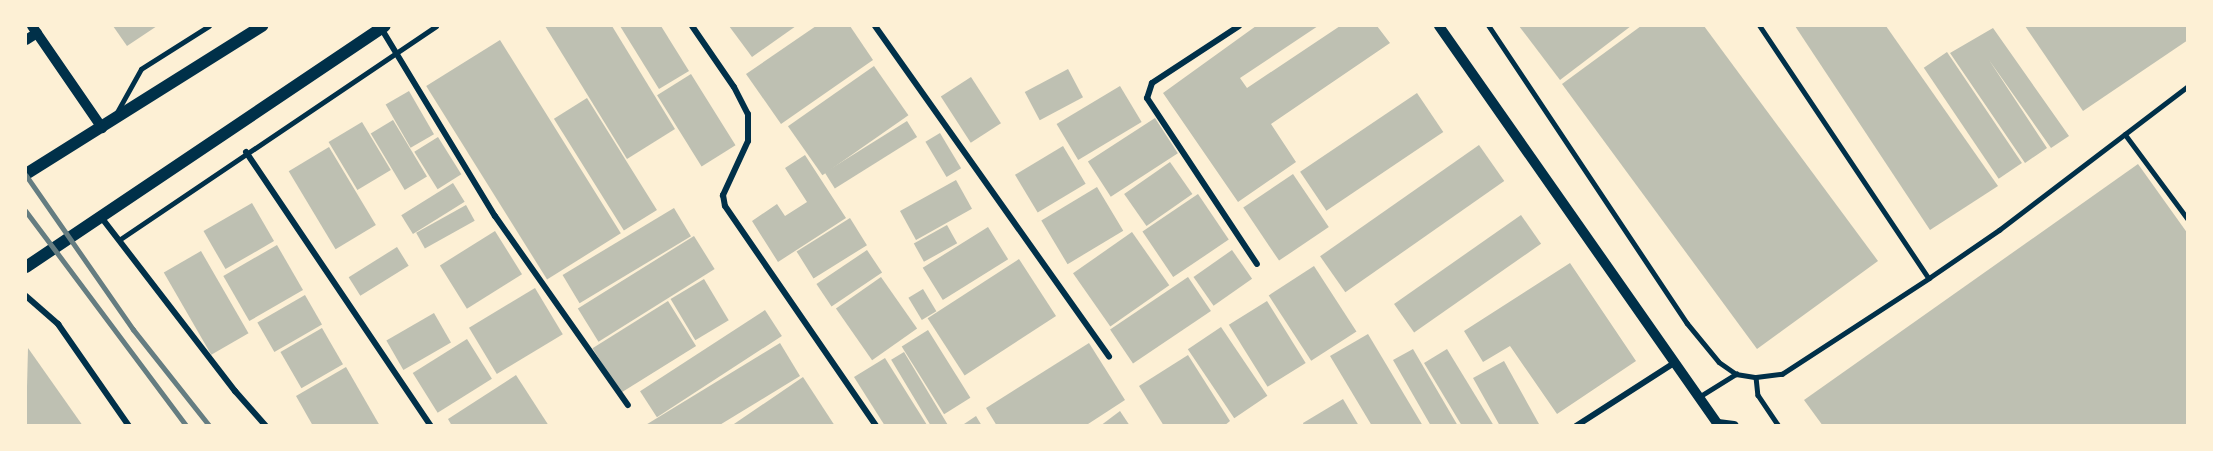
<!DOCTYPE html>
<style>
body{margin:0}
#map{position:relative;width:2213px;height:451px;overflow:hidden;background:#fdf0d5;font-family:"Varela Round",sans-serif}
div>[style]{position:absolute}
.building>*{inset:0;background:#bec0b2;transform-origin:0 0}
.service>*{height:4.5px;margin:-2.25px;padding:0 2.25px;transform-origin:2.25px;border-radius:2.25px;background:#003049}
.minor>*{height:6px;margin:-3px;padding:0 3px;transform-origin:3px;border-radius:3px;background:#003049}
.tertiary>*{height:10px;margin:-5px;padding:0 5px;transform-origin:5px;border-radius:5px;background:#003049}
.secondary>*{height:12px;margin:-6px;padding:0 6px;transform-origin:6px;border-radius:6px;background:#003049}
.rail>*{height:4.5px;margin:-2.25px;padding:0 2.25px;transform-origin:2.25px;border-radius:2.25px;background:#657d81}
span{translate:-50% -50%;white-space:nowrap;text-align:center;line-height:1.15;-webkit-text-stroke:6px #fdf0d5;paint-order:stroke}
.frame{position:absolute;inset:0;border:27px solid #fdf0d5;pointer-events:none}
</style>
<div id="map">
<div class="building">
<i style="clip-path:polygon(113px 26px,157px 26px,127px 46px)"></i>
<i style="clip-path:polygon(545px 26px,612px 26px,675px 129px,627px 159px)"></i>
<i style="clip-path:polygon(620px 26px,661px 26px,689px 71px,659px 89px)"></i>
<i style="clip-path:polygon(729px 26px,796px 26px,752px 57px)"></i>
<i style="clip-path:polygon(816px 26px,850px 26px,873px 60px,781px 124px,746px 74px)"></i>
<i style="clip-path:polygon(1256px 26px,1318px 26px,1240px 78px,1247px 88px,1340px 26px,1377px 26px,1390px 43px,1271px 124px,1296px 162px,1238px 202px,1163px 93px)"></i>
<i style="clip-path:polygon(1519px 26px,1631px 26px,1560px 80px)"></i>
<i style="clip-path:polygon(1641px 26px,1704px 26px,1878px 261px,1757px 349px,1562px 84px)"></i>
<i style="clip-path:polygon(1795px 26px,1886px 26px,1998px 186px,1930px 230px)"></i>
<i style="clip-path:polygon(2025px 26px,2188px 26px,2188px 40px,2083px 111px)"></i>
<i style="clip-path:polygon(1993px 28px,2069px 136px,2051px 148px,1989px 60px,2047px 148px,2025px 163px,1950px 53px)"></i>
<i style="left:500px;top:40px;width:228px;height:87px;rotate:58deg"></i>
<i style="left:1947px;top:52px;width:134px;height:28px;rotate:56deg"></i>
<i style="left:874px;top:66px;width:60px;height:105px;rotate:55deg"></i>
<i style="left:1068px;top:69px;width:32px;height:49px;rotate:62deg"></i>
<i style="left:691px;top:74px;width:84px;height:40px;rotate:58deg"></i>
<i style="left:971px;top:77px;width:55px;height:36px;rotate:57deg"></i>
<i style="left:1120px;top:86px;width:42px;height:74px;rotate:59deg"></i>
<i style="left:409px;top:91px;width:50px;height:27px;rotate:60deg"></i>
<i style="left:1417px;top:93px;width:47px;height:141px;rotate:56deg"></i>
<i style="left:587px;top:98px;width:132px;height:39px;rotate:58deg"></i>
<i style="left:1155px;top:118px;width:42px;height:80px;rotate:57deg"></i>
<i style="left:393px;top:120px;width:66px;height:26px;rotate:59deg"></i>
<i style="left:907px;top:121px;width:19px;height:97px;rotate:58deg"></i>
<i style="left:362px;top:122px;width:56px;height:39px;rotate:59deg"></i>
<i style="left:940px;top:133px;width:41px;height:17px;rotate:59deg"></i>
<i style="left:438px;top:137px;width:44px;height:28px;rotate:58deg"></i>
<i style="left:1479px;top:145px;width:44px;height:194px;rotate:55deg"></i>
<i style="left:1063px;top:146px;width:44px;height:56px;rotate:59deg"></i>
<i style="left:329px;top:147px;width:91px;height:47px;rotate:59deg"></i>
<i style="clip-path:polygon(805px 155px,846px 218px,778px 262px,752px 221px,777px 204px,785px 216px,807px 202px,785px 168px)"></i>
<i style="left:1170px;top:162px;width:39px;height:56px;rotate:55deg"></i>
<i style="clip-path:polygon(2138px 164px,2188px 234px,2188px 426px,1823px 426px,1804px 400px)"></i>
<i style="left:1293px;top:174px;width:64px;height:60px;rotate:56deg"></i>
<i style="left:956px;top:180px;width:33px;height:64px;rotate:61deg"></i>
<i style="left:453px;top:183px;width:22px;height:61px;rotate:58deg"></i>
<i style="left:1097px;top:187px;width:51px;height:65px;rotate:59deg"></i>
<i style="left:1198px;top:194px;width:55px;height:67px;rotate:56deg"></i>
<i style="left:252px;top:203px;width:44px;height:56px;rotate:60deg"></i>
<i style="left:466px;top:205px;width:18px;height:57px;rotate:61deg"></i>
<i style="left:674px;top:208px;width:33px;height:130px;rotate:59deg"></i>
<i style="left:1521px;top:215px;width:35px;height:155px;rotate:55deg"></i>
<i style="left:850px;top:218px;width:32px;height:63px;rotate:58deg"></i>
<i style="left:947px;top:225px;width:21px;height:38px;rotate:61deg"></i>
<i style="left:988px;top:227px;width:38px;height:77px;rotate:58deg"></i>
<i style="left:495px;top:231px;width:51px;height:65px;rotate:58deg"></i>
<i style="left:1132px;top:232px;width:65px;height:72px;rotate:55deg"></i>
<i style="left:694px;top:236px;width:39px;height:137px;rotate:58deg"></i>
<i style="left:277px;top:245px;width:52px;height:62px;rotate:60deg"></i>
<i style="left:397px;top:247px;width:22px;height:57px;rotate:58deg"></i>
<i style="left:867px;top:250px;width:27px;height:61px;rotate:56deg"></i>
<i style="left:1232px;top:250px;width:35px;height:47px;rotate:55deg"></i>
<i style="left:201px;top:251px;width:95px;height:43px;rotate:60deg"></i>
<i style="left:1019px;top:259px;width:68px;height:109px;rotate:57deg"></i>
<i style="clip-path:polygon(1570px 263px,1636px 361px,1557px 414px,1510px 346px,1483px 362px,1464px 331px)"></i>
<i style="left:1314px;top:266px;width:78px;height:54px;rotate:57deg"></i>
<i style="left:881px;top:277px;width:63px;height:55px;rotate:55deg"></i>
<i style="left:1188px;top:277px;width:41px;height:94px;rotate:56deg"></i>
<i style="left:704px;top:279px;width:48px;height:39px;rotate:59deg"></i>
<i style="left:535px;top:288px;width:54px;height:77px;rotate:59deg"></i>
<i style="left:923px;top:289px;width:26px;height:17px;rotate:59deg"></i>
<i style="left:305px;top:295px;width:34px;height:55px;rotate:60deg"></i>
<i style="left:668px;top:301px;width:53px;height:89px;rotate:58deg"></i>
<i style="left:1267px;top:301px;width:73px;height:45px;rotate:58deg"></i>
<i style="left:765px;top:310px;width:31px;height:149px;rotate:57deg"></i>
<i style="left:434px;top:313px;width:34px;height:55px;rotate:60deg"></i>
<i style="left:1221px;top:327px;width:83px;height:40px;rotate:56deg"></i>
<i style="left:322px;top:328px;width:42px;height:48px;rotate:60deg"></i>
<i style="left:928px;top:330px;width:80px;height:31px;rotate:58deg"></i>
<i style="clip-path:polygon(1368px 334px,1423px 426px,1372px 426px,1330px 356px)"></i>
<i style="left:467px;top:339px;width:47px;height:64px;rotate:58deg"></i>
<i style="clip-path:polygon(780px 343px,800px 376px,718px 426px,644px 426px)"></i>
<i style="clip-path:polygon(1089px 343px,1125px 400px,1085px 426px,997px 426px,986px 408px)"></i>
<i style="clip-path:polygon(28px 348px,83px 426px,26px 426px)"></i>
<i style="clip-path:polygon(1413px 349px,1458px 426px,1431px 426px,1393px 360px)"></i>
<i style="clip-path:polygon(1447px 349px,1494px 426px,1462px 426px,1424px 363px)"></i>
<i style="left:904px;top:352px;width:87px;height:15px;rotate:59deg"></i>
<i style="clip-path:polygon(1188px 355px,1230px 421px,1224px 426px,1164px 426px,1139px 386px)"></i>
<i style="clip-path:polygon(885px 358px,927px 425px,885px 426px,854px 377px)"></i>
<i style="clip-path:polygon(1504px 361px,1539px 424px,1536px 426px,1500px 426px,1473px 378px)"></i>
<i style="clip-path:polygon(346px 367px,380px 426px,313px 426px,296px 396px)"></i>
<i style="clip-path:polygon(516px 375px,549px 426px,452px 426px,448px 419px)"></i>
<i style="clip-path:polygon(803px 377px,835px 426px,731px 426px)"></i>
<i style="clip-path:polygon(1343px 399px,1359px 426px,1304px 426px,1303px 423px)"></i>
<i style="clip-path:polygon(1120px 411px,1130px 426px,1100px 426px)"></i>
<i style="clip-path:polygon(976px 416px,982px 426px,961px 426px)"></i>
</div>
<div class="service">
<i style="left:1489px;top:26px;width:357px;rotate:56.3deg"></i>
<i style="left:1687px;top:323px;width:50px;rotate:50.6deg"></i>
<i style="left:1719px;top:362px;width:21px;rotate:35deg"></i>
<i style="left:1736px;top:374px;width:20px;rotate:9deg"></i>
<i style="left:1756px;top:377px;width:26px;rotate:-7deg"></i>
<i style="left:1782px;top:374px;width:176px;rotate:-33.1deg"></i>
<i style="left:1929px;top:278px;width:85px;rotate:-34.4deg"></i>
<i style="left:1999px;top:230px;width:238px;rotate:-37.3deg"></i>
<i style="left:1760px;top:26px;width:303px;rotate:56.2deg"></i>
<i style="left:116px;top:114px;width:51px;rotate:-60.9deg"></i>
<i style="left:141px;top:69px;width:80px;rotate:-32.3deg"></i>
<i style="left:2125px;top:134px;width:106px;rotate:53.5deg"></i>
<i style="left:119px;top:240px;width:382px;rotate:-34deg"></i>
<i style="left:1756px;top:377px;width:18px;rotate:84deg"></i>
<i style="left:1758px;top:395px;width:37px;rotate:56deg"></i>
<i style="left:1699px;top:397px;width:44px;rotate:-31.9deg"></i>
</div>
<div class="minor">
<i style="left:692px;top:26px;width:74px;rotate:55.5deg"></i>
<i style="left:734px;top:87px;width:30px;rotate:63deg"></i>
<i style="left:748px;top:114px;width:27px;rotate:90deg"></i>
<i style="left:748px;top:141px;width:60px;rotate:114.8deg"></i>
<i style="left:723px;top:195px;width:11px;rotate:80deg"></i>
<i style="left:725px;top:206px;width:267px;rotate:55.5deg"></i>
<i style="left:875px;top:26px;width:405px;rotate:54.7deg"></i>
<i style="left:1239px;top:26px;width:104px;rotate:146.8deg"></i>
<i style="left:1152px;top:83px;width:16px;rotate:108deg"></i>
<i style="left:1147px;top:98px;width:199px;rotate:56.5deg"></i>
<i style="left:381px;top:28px;width:220px;rotate:58.8deg"></i>
<i style="left:495px;top:216px;width:231px;rotate:54.9deg"></i>
<i style="left:246px;top:152px;width:331px;rotate:56deg"></i>
<i style="left:101px;top:217px;width:220px;rotate:52.4deg"></i>
<i style="left:235px;top:391px;width:47px;rotate:48.5deg"></i>
<i style="left:26px;top:296px;width:43px;rotate:41.2deg"></i>
<i style="left:58px;top:324px;width:124px;rotate:55.2deg"></i>
<i style="left:1576px;top:426px;width:117px;rotate:-32.7deg"></i>
</div>
<div class="tertiary">
<i style="left:32px;top:26px;width:124px;rotate:55.5deg"></i>
<i style="left:1439px;top:26px;width:488px;rotate:55deg"></i>
<i style="left:26px;top:40px;width:13px;rotate:-32deg"></i>
<i style="left:1718px;top:424px;width:16px;rotate:7deg"></i>
</div>
<div class="secondary">
<i style="left:26px;top:174px;width:279px;rotate:-32.1deg"></i>
<i style="left:26px;top:267px;width:432px;rotate:-33.9deg"></i>
</div>
<div class="rail">
<i style="left:26px;top:175px;width:188px;rotate:55.2deg"></i>
<i style="left:133px;top:329px;width:124px;rotate:51.6deg"></i>
<i style="left:26px;top:211px;width:269px;rotate:53.2deg"></i>
</div>
<div class="frame"></div>
</div>
